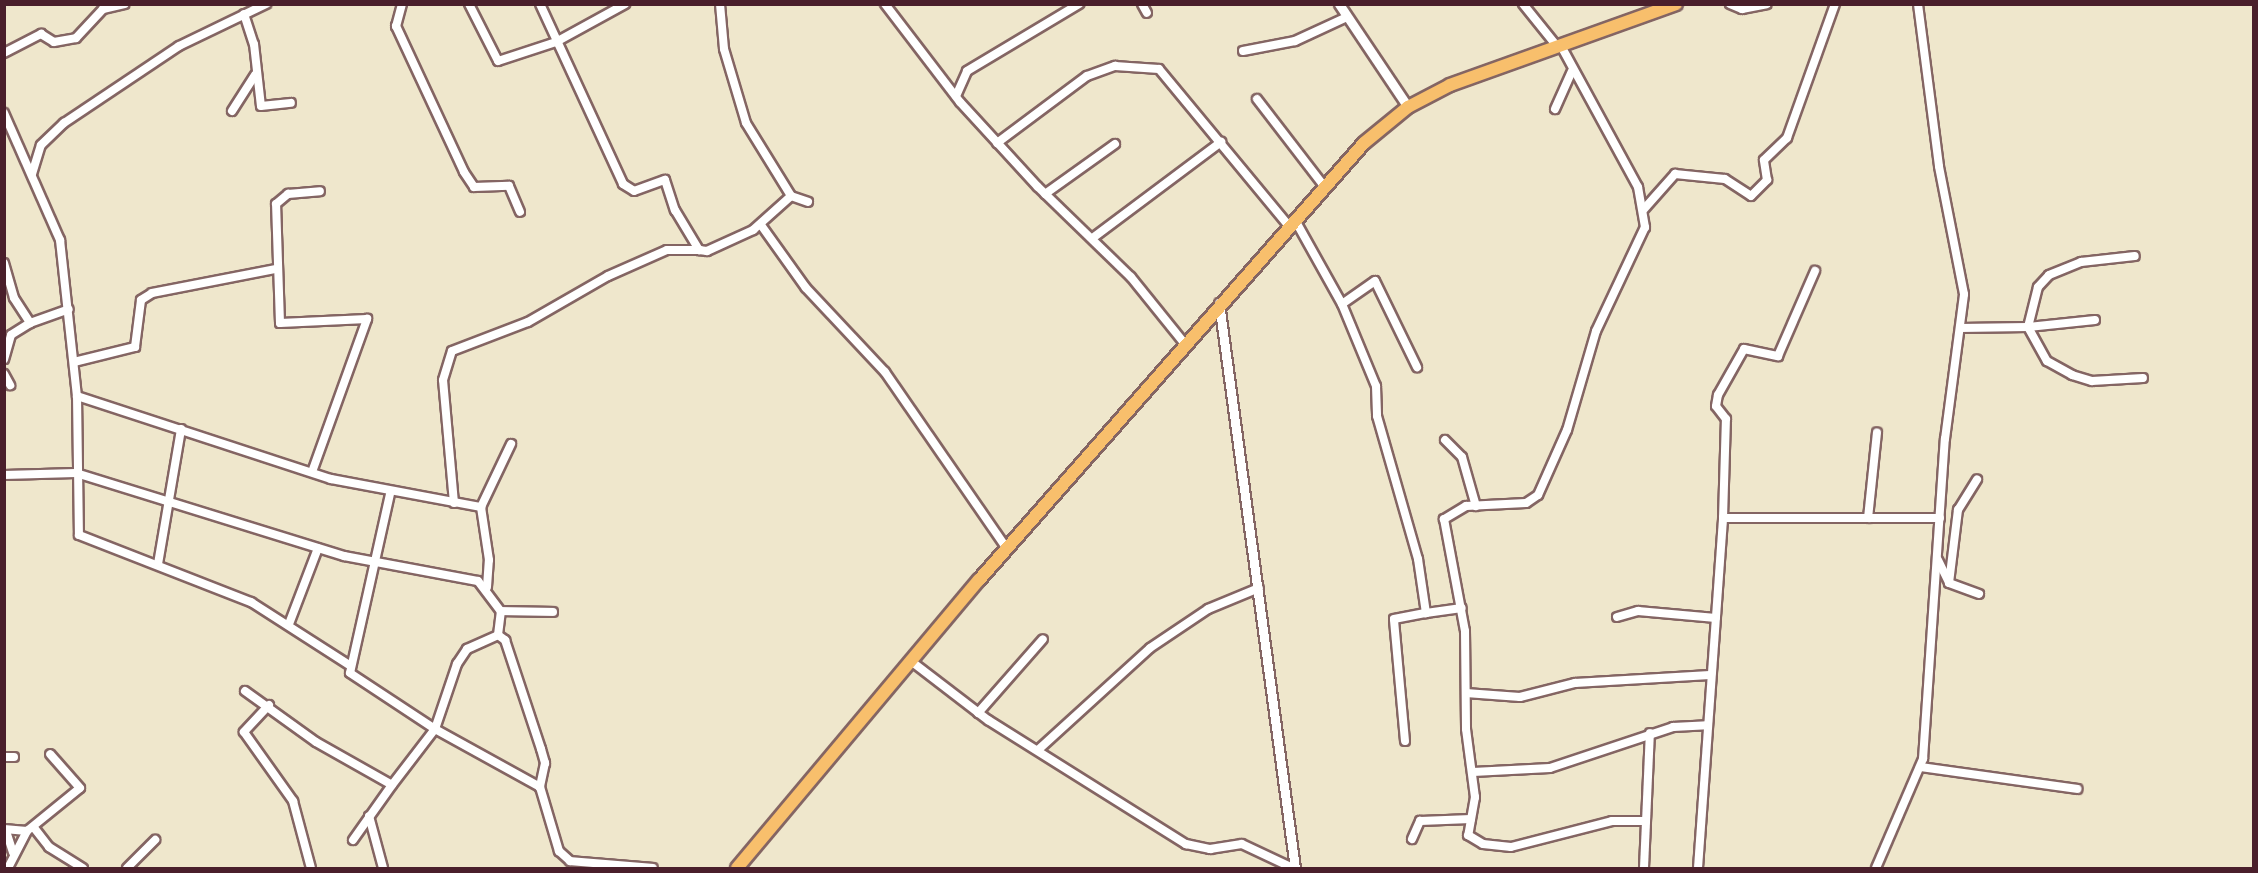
<!DOCTYPE html>
<style>
body{margin:0}
#map{position:relative;width:2258px;height:873px;overflow:hidden;background:#efe7cc;font-family:"Indie Flower",sans-serif}
div>[style]{position:absolute}
.roads{filter:drop-shadow(2px 0 #846563) drop-shadow(-2px 0 #846563) drop-shadow(0 2px #846563) drop-shadow(0 -2px #846563)}
.minor>*{height:8px;margin:-4px;padding:0 4px;transform-origin:4px;border-radius:4px;background:#fff}
.tertiary>*{height:9px;margin:-4.5px;padding:0 4.5px;transform-origin:4.5px;border-radius:4.5px;background:#fff}
.trunk>*{height:12px;margin:-6px;padding:0 6px;transform-origin:6px;border-radius:6px;background:#f8bf6c}
span{translate:-50% -50%;white-space:nowrap;text-align:center;line-height:1.15;-webkit-text-stroke:5px #fdfcf7;paint-order:stroke}
.frame{position:absolute;inset:0;border:6px solid #4a1f2b;pointer-events:none}
</style>
<div id="map">
<div class="roads">
<div class="minor">
<i style="left:402px;top:4px;width:23px;rotate:105deg"></i>
<i style="left:396px;top:26px;width:161px;rotate:65deg"></i>
<i style="left:464px;top:172px;width:18px;rotate:56deg"></i>
<i style="left:474px;top:187px;width:35px;rotate:-2deg"></i>
<i style="left:509px;top:186px;width:28px;rotate:67deg"></i>
<i style="left:469px;top:4px;width:64px;rotate:63deg"></i>
<i style="left:498px;top:61px;width:61px;rotate:-18.1deg"></i>
<i style="left:556px;top:42px;width:79px;rotate:-28.8deg"></i>
<i style="left:540px;top:4px;width:198px;rotate:65.2deg"></i>
<i style="left:623px;top:184px;width:13px;rotate:32deg"></i>
<i style="left:634px;top:191px;width:33px;rotate:-20deg"></i>
<i style="left:665px;top:180px;width:32px;rotate:72deg"></i>
<i style="left:675px;top:210px;width:47px;rotate:59deg"></i>
<i style="left:699px;top:250px;width:8px;rotate:7deg"></i>
<i style="left:707px;top:251px;width:51px;rotate:-24.5deg"></i>
<i style="left:753px;top:230px;width:51px;rotate:-41.8deg"></i>
<i style="left:720px;top:4px;width:45px;rotate:84.9deg"></i>
<i style="left:724px;top:49px;width:77px;rotate:73.4deg"></i>
<i style="left:746px;top:123px;width:86px;rotate:58.3deg"></i>
<i style="left:791px;top:196px;width:18px;rotate:19deg"></i>
<i style="left:885px;top:4px;width:123px;rotate:52.6deg"></i>
<i style="left:960px;top:102px;width:115px;rotate:47.5deg"></i>
<i style="left:1038px;top:187px;width:129px;rotate:44.1deg"></i>
<i style="left:1131px;top:277px;width:85px;rotate:51.2deg"></i>
<i style="left:1142px;top:4px;width:10px;rotate:61deg"></i>
<i style="left:1523px;top:4px;width:53px;rotate:51.2deg"></i>
<i style="left:1730px;top:4px;width:13px;rotate:23deg"></i>
<i style="left:1742px;top:9px;width:25px;rotate:-11deg"></i>
<i style="left:244px;top:14px;width:32px;rotate:72deg"></i>
<i style="left:254px;top:44px;width:62px;rotate:83.6deg"></i>
<i style="left:261px;top:106px;width:30px;rotate:-6deg"></i>
<i style="left:1560px;top:44px;width:163px;rotate:61.4deg"></i>
<i style="left:1638px;top:187px;width:41px;rotate:80.1deg"></i>
<i style="left:1645px;top:227px;width:115px;rotate:115.2deg"></i>
<i style="left:1596px;top:331px;width:103px;rotate:106.3deg"></i>
<i style="left:1567px;top:430px;width:71px;rotate:114deg"></i>
<i style="left:1538px;top:495px;width:14px;rotate:146deg"></i>
<i style="left:1526px;top:503px;width:60px;rotate:177.1deg"></i>
<i style="left:1466px;top:506px;width:26px;rotate:149deg"></i>
<i style="left:1444px;top:519px;width:114px;rotate:79.4deg"></i>
<i style="left:1465px;top:631px;width:98px;rotate:89.4deg"></i>
<i style="left:1466px;top:729px;width:69px;rotate:82.5deg"></i>
<i style="left:1475px;top:797px;width:39px;rotate:100deg"></i>
<i style="left:1468px;top:835px;width:17px;rotate:31deg"></i>
<i style="left:1483px;top:844px;width:28px;rotate:6deg"></i>
<i style="left:1511px;top:847px;width:104px;rotate:-14.4deg"></i>
<i style="left:1612px;top:821px;width:34px"></i>
<i style="left:1243px;top:51px;width:53px;rotate:-10.9deg"></i>
<i style="left:1295px;top:41px;width:57px;rotate:-24.8deg"></i>
<i style="left:4px;top:53px;width:42px;rotate:-27.2deg"></i>
<i style="left:41px;top:34px;width:15px;rotate:32deg"></i>
<i style="left:54px;top:42px;width:22px;rotate:-10deg"></i>
<i style="left:76px;top:38px;width:40px;rotate:-47deg"></i>
<i style="left:103px;top:9px;width:22px;rotate:-13deg"></i>
<i style="left:956px;top:96px;width:27px;rotate:-66deg"></i>
<i style="left:967px;top:71px;width:131px;rotate:-30.9deg"></i>
<i style="left:1257px;top:99px;width:110px;rotate:52.4deg"></i>
<i style="left:1555px;top:109px;width:42px;rotate:-65.9deg"></i>
<i style="left:232px;top:111px;width:43px;rotate:-57.4deg"></i>
<i style="left:4px;top:113px;width:139px;rotate:66.2deg"></i>
<i style="left:60px;top:240px;width:157px;rotate:83.8deg"></i>
<i style="left:77px;top:396px;width:267px;rotate:18.1deg"></i>
<i style="left:331px;top:479px;width:153px;rotate:10.6deg"></i>
<i style="left:997px;top:143px;width:112px;rotate:-36.7deg"></i>
<i style="left:1087px;top:76px;width:30px;rotate:-20deg"></i>
<i style="left:1115px;top:66px;width:44px;rotate:3.9deg"></i>
<i style="left:1159px;top:69px;width:202px;rotate:50.4deg"></i>
<i style="left:32px;top:174px;width:30px;rotate:-73deg"></i>
<i style="left:41px;top:145px;width:32px;rotate:-44deg"></i>
<i style="left:64px;top:123px;width:138px;rotate:-33.8deg"></i>
<i style="left:179px;top:46px;width:97px;rotate:-25.8deg"></i>
<i style="left:1045px;top:194px;width:86px;rotate:-35.5deg"></i>
<i style="left:1644px;top:209px;width:47px;rotate:-48.5deg"></i>
<i style="left:1675px;top:174px;width:50px;rotate:5.7deg"></i>
<i style="left:1725px;top:179px;width:31px;rotate:33deg"></i>
<i style="left:1751px;top:196px;width:23px;rotate:-45deg"></i>
<i style="left:1767px;top:180px;width:20px;rotate:-99deg"></i>
<i style="left:1764px;top:160px;width:32px;rotate:-44deg"></i>
<i style="left:1787px;top:138px;width:142px;rotate:-70.3deg"></i>
<i style="left:1295px;top:220px;width:96px;rotate:60.8deg"></i>
<i style="left:1342px;top:304px;width:89px;rotate:67.5deg"></i>
<i style="left:1376px;top:386px;width:30px;rotate:88deg"></i>
<i style="left:1377px;top:416px;width:149px;rotate:74deg"></i>
<i style="left:1418px;top:559px;width:55px;rotate:81.6deg"></i>
<i style="left:1426px;top:613px;width:36px;rotate:-8deg"></i>
<i style="left:761px;top:225px;width:77px;rotate:54.5deg"></i>
<i style="left:806px;top:288px;width:115px;rotate:46.8deg"></i>
<i style="left:885px;top:372px;width:215px;rotate:55.4deg"></i>
<i style="left:1094px;top:237px;width:159px;rotate:-36.8deg"></i>
<i style="left:4px;top:263px;width:36px;rotate:74deg"></i>
<i style="left:14px;top:298px;width:30px;rotate:57deg"></i>
<i style="left:30px;top:323px;width:22px;rotate:148deg"></i>
<i style="left:11px;top:335px;width:25px;rotate:106deg"></i>
<i style="left:1342px;top:304px;width:40px;rotate:-34.9deg"></i>
<i style="left:1375px;top:281px;width:96px;rotate:64deg"></i>
<i style="left:2095px;top:320px;width:67px;rotate:174deg"></i>
<i style="left:2028px;top:327px;width:41px;rotate:-76deg"></i>
<i style="left:2038px;top:287px;width:16px;rotate:-47deg"></i>
<i style="left:2049px;top:275px;width:35px;rotate:-22deg"></i>
<i style="left:2081px;top:262px;width:54px;rotate:-6.3deg"></i>
<i style="left:30px;top:323px;width:41px;rotate:-19.7deg"></i>
<i style="left:1960px;top:328px;width:68px;rotate:-0.8deg"></i>
<i style="left:2028px;top:327px;width:39px;rotate:61deg"></i>
<i style="left:2047px;top:361px;width:29px;rotate:29deg"></i>
<i style="left:2072px;top:375px;width:21px;rotate:17deg"></i>
<i style="left:2092px;top:381px;width:51px;rotate:-3.4deg"></i>
<i style="left:74px;top:362px;width:63px;rotate:-13.8deg"></i>
<i style="left:135px;top:347px;width:47px;rotate:-82.7deg"></i>
<i style="left:141px;top:300px;width:13px;rotate:-32deg"></i>
<i style="left:152px;top:293px;width:125px;rotate:-11deg"></i>
<i style="left:4px;top:374px;width:13px;rotate:61deg"></i>
<i style="left:77px;top:396px;width:139px;rotate:89.2deg"></i>
<i style="left:79px;top:535px;width:185px;rotate:21.3deg"></i>
<i style="left:251px;top:602px;width:117px;rotate:32.7deg"></i>
<i style="left:1445px;top:440px;width:24px;rotate:45deg"></i>
<i style="left:1462px;top:457px;width:51px;rotate:74.1deg"></i>
<i style="left:312px;top:472px;width:163px;rotate:-70.2deg"></i>
<i style="left:367px;top:319px;width:87px;rotate:177.4deg"></i>
<i style="left:280px;top:323px;width:119px;rotate:-91.9deg"></i>
<i style="left:276px;top:204px;width:16px;rotate:-40deg"></i>
<i style="left:288px;top:194px;width:32px;rotate:-5deg"></i>
<i style="left:4px;top:475px;width:72px;rotate:-1.6deg"></i>
<i style="left:76px;top:473px;width:281px;rotate:17.2deg"></i>
<i style="left:344px;top:556px;width:136px;rotate:10.6deg"></i>
<i style="left:478px;top:581px;width:38px;rotate:53deg"></i>
<i style="left:390px;top:494px;width:183px;rotate:102.6deg"></i>
<i style="left:350px;top:673px;width:102px;rotate:33.4deg"></i>
<i style="left:435px;top:729px;width:69px;rotate:-71.3deg"></i>
<i style="left:457px;top:664px;width:18px;rotate:-56deg"></i>
<i style="left:467px;top:649px;width:34px;rotate:-24deg"></i>
<i style="left:498px;top:635px;width:24px;rotate:-83deg"></i>
<i style="left:501px;top:611px;width:52px;rotate:1.1deg"></i>
<i style="left:454px;top:503px;width:123px;rotate:-95.1deg"></i>
<i style="left:443px;top:380px;width:30px;rotate:-73deg"></i>
<i style="left:452px;top:351px;width:81px;rotate:-20.9deg"></i>
<i style="left:528px;top:322px;width:92px;rotate:-29.9deg"></i>
<i style="left:608px;top:276px;width:64px;rotate:-23.8deg"></i>
<i style="left:667px;top:250px;width:33px"></i>
<i style="left:1723px;top:518px;width:99px;rotate:-88.3deg"></i>
<i style="left:1726px;top:419px;width:16px;rotate:-128deg"></i>
<i style="left:1716px;top:406px;width:11px;rotate:-80deg"></i>
<i style="left:1718px;top:395px;width:53px;rotate:-60.5deg"></i>
<i style="left:1744px;top:349px;width:35px;rotate:12deg"></i>
<i style="left:1778px;top:356px;width:93px;rotate:-66.5deg"></i>
<i style="left:1868px;top:518px;width:86px;rotate:-84deg"></i>
<i style="left:1938px;top:560px;width:25px;rotate:64deg"></i>
<i style="left:1949px;top:583px;width:32px;rotate:20deg"></i>
<i style="left:158px;top:564px;width:137px;rotate:-80.3deg"></i>
<i style="left:1949px;top:583px;width:74px;rotate:-83deg"></i>
<i style="left:1958px;top:510px;width:36px;rotate:-58deg"></i>
<i style="left:487px;top:587px;width:27px;rotate:-86deg"></i>
<i style="left:489px;top:560px;width:54px;rotate:-98.6deg"></i>
<i style="left:481px;top:507px;width:70px;rotate:-64.5deg"></i>
<i style="left:1617px;top:617px;width:22px;rotate:-16deg"></i>
<i style="left:1638px;top:611px;width:78px;rotate:5.1deg"></i>
<i style="left:289px;top:624px;width:81px;rotate:-69.1deg"></i>
<i style="left:498px;top:635px;width:9px;rotate:36deg"></i>
<i style="left:505px;top:640px;width:115px;rotate:71.7deg"></i>
<i style="left:541px;top:749px;width:15px;rotate:74deg"></i>
<i style="left:545px;top:763px;width:25px;rotate:102deg"></i>
<i style="left:540px;top:787px;width:67px;rotate:73.5deg"></i>
<i style="left:559px;top:851px;width:15px;rotate:42deg"></i>
<i style="left:570px;top:861px;width:83px;rotate:4.8deg"></i>
<i style="left:911px;top:661px;width:97px;rotate:37.5deg"></i>
<i style="left:988px;top:720px;width:234px;rotate:32.1deg"></i>
<i style="left:1186px;top:844px;width:25px;rotate:12deg"></i>
<i style="left:1210px;top:849px;width:32px;rotate:-9deg"></i>
<i style="left:1242px;top:844px;width:56px;rotate:25.2deg"></i>
<i style="left:245px;top:691px;width:87px;rotate:35.7deg"></i>
<i style="left:316px;top:742px;width:87px;rotate:29.5deg"></i>
<i style="left:392px;top:785px;width:71px;rotate:-52.5deg"></i>
<i style="left:435px;top:729px;width:120px;rotate:28.9deg"></i>
<i style="left:1466px;top:693px;width:54px;rotate:4.2deg"></i>
<i style="left:1520px;top:697px;width:57px;rotate:-14.3deg"></i>
<i style="left:1575px;top:683px;width:135px;rotate:-3.4deg"></i>
<i style="left:269px;top:705px;width:37px;rotate:133deg"></i>
<i style="left:244px;top:732px;width:85px;rotate:54.6deg"></i>
<i style="left:293px;top:801px;width:69px;rotate:75deg"></i>
<i style="left:978px;top:713px;width:98px;rotate:-48.7deg"></i>
<i style="left:1405px;top:741px;width:122px;rotate:-95.2deg"></i>
<i style="left:1394px;top:619px;width:33px;rotate:-11deg"></i>
<i style="left:1038px;top:750px;width:151px;rotate:-42.3deg"></i>
<i style="left:1150px;top:648px;width:70px;rotate:-33.9deg"></i>
<i style="left:1208px;top:609px;width:55px;rotate:-22.4deg"></i>
<i style="left:4px;top:757px;width:10px"></i>
<i style="left:1921px;top:767px;width:158px;rotate:8deg"></i>
<i style="left:1473px;top:772px;width:77px;rotate:-3deg"></i>
<i style="left:1550px;top:768px;width:130px;rotate:-18.4deg"></i>
<i style="left:1673px;top:727px;width:34px;rotate:-3deg"></i>
<i style="left:369px;top:816px;width:54px;rotate:74.9deg"></i>
<i style="left:4px;top:829px;width:23px;rotate:5deg"></i>
<i style="left:35px;top:829px;width:23px;rotate:52deg"></i>
<i style="left:49px;top:847px;width:40px;rotate:32deg"></i>
<i style="left:6px;top:831px;width:23px;rotate:72deg"></i>
<i style="left:1412px;top:839px;width:20px;rotate:-66deg"></i>
<i style="left:1420px;top:821px;width:51px;rotate:-2.2deg"></i>
<i style="left:353px;top:840px;width:67px;rotate:-54.7deg"></i>
<i style="left:8px;top:868px;width:42px;rotate:-62.8deg"></i>
<i style="left:27px;top:831px;width:68px;rotate:-39.1deg"></i>
<i style="left:80px;top:788px;width:45px;rotate:-131.4deg"></i>
<i style="left:127px;top:868px;width:40px;rotate:-45deg"></i>
<i style="left:1644px;top:868px;width:135px;rotate:-87.5deg"></i>
<i style="left:1698px;top:868px;width:351px;rotate:-85.9deg"></i>
<i style="left:1723px;top:518px;width:217px"></i>
<i style="left:1876px;top:868px;width:119px;rotate:-66.7deg"></i>
<i style="left:1923px;top:759px;width:321px;rotate:-86.1deg"></i>
<i style="left:1945px;top:439px;width:146px;rotate:-82.5deg"></i>
<i style="left:1964px;top:294px;width:130px;rotate:-101.1deg"></i>
<i style="left:1939px;top:166px;width:163px;rotate:-97.4deg"></i>
</div>
<div class="tertiary">
<i style="left:1339px;top:4px;width:124px;rotate:56.2deg"></i>
<i style="left:1219px;top:303px;width:570px;rotate:82.34deg"></i>
</div>
<div class="trunk">
<i style="left:737px;top:868px;width:376px;rotate:-50deg"></i>
<i style="left:979px;top:580px;width:582px;rotate:-48.62deg"></i>
<i style="left:1364px;top:143px;width:57px;rotate:-39.3deg"></i>
<i style="left:1408px;top:107px;width:47px;rotate:-27.6deg"></i>
<i style="left:1450px;top:85px;width:240px;rotate:-19.7deg"></i>
</div>
</div>
<div class="frame"></div>
</div>
